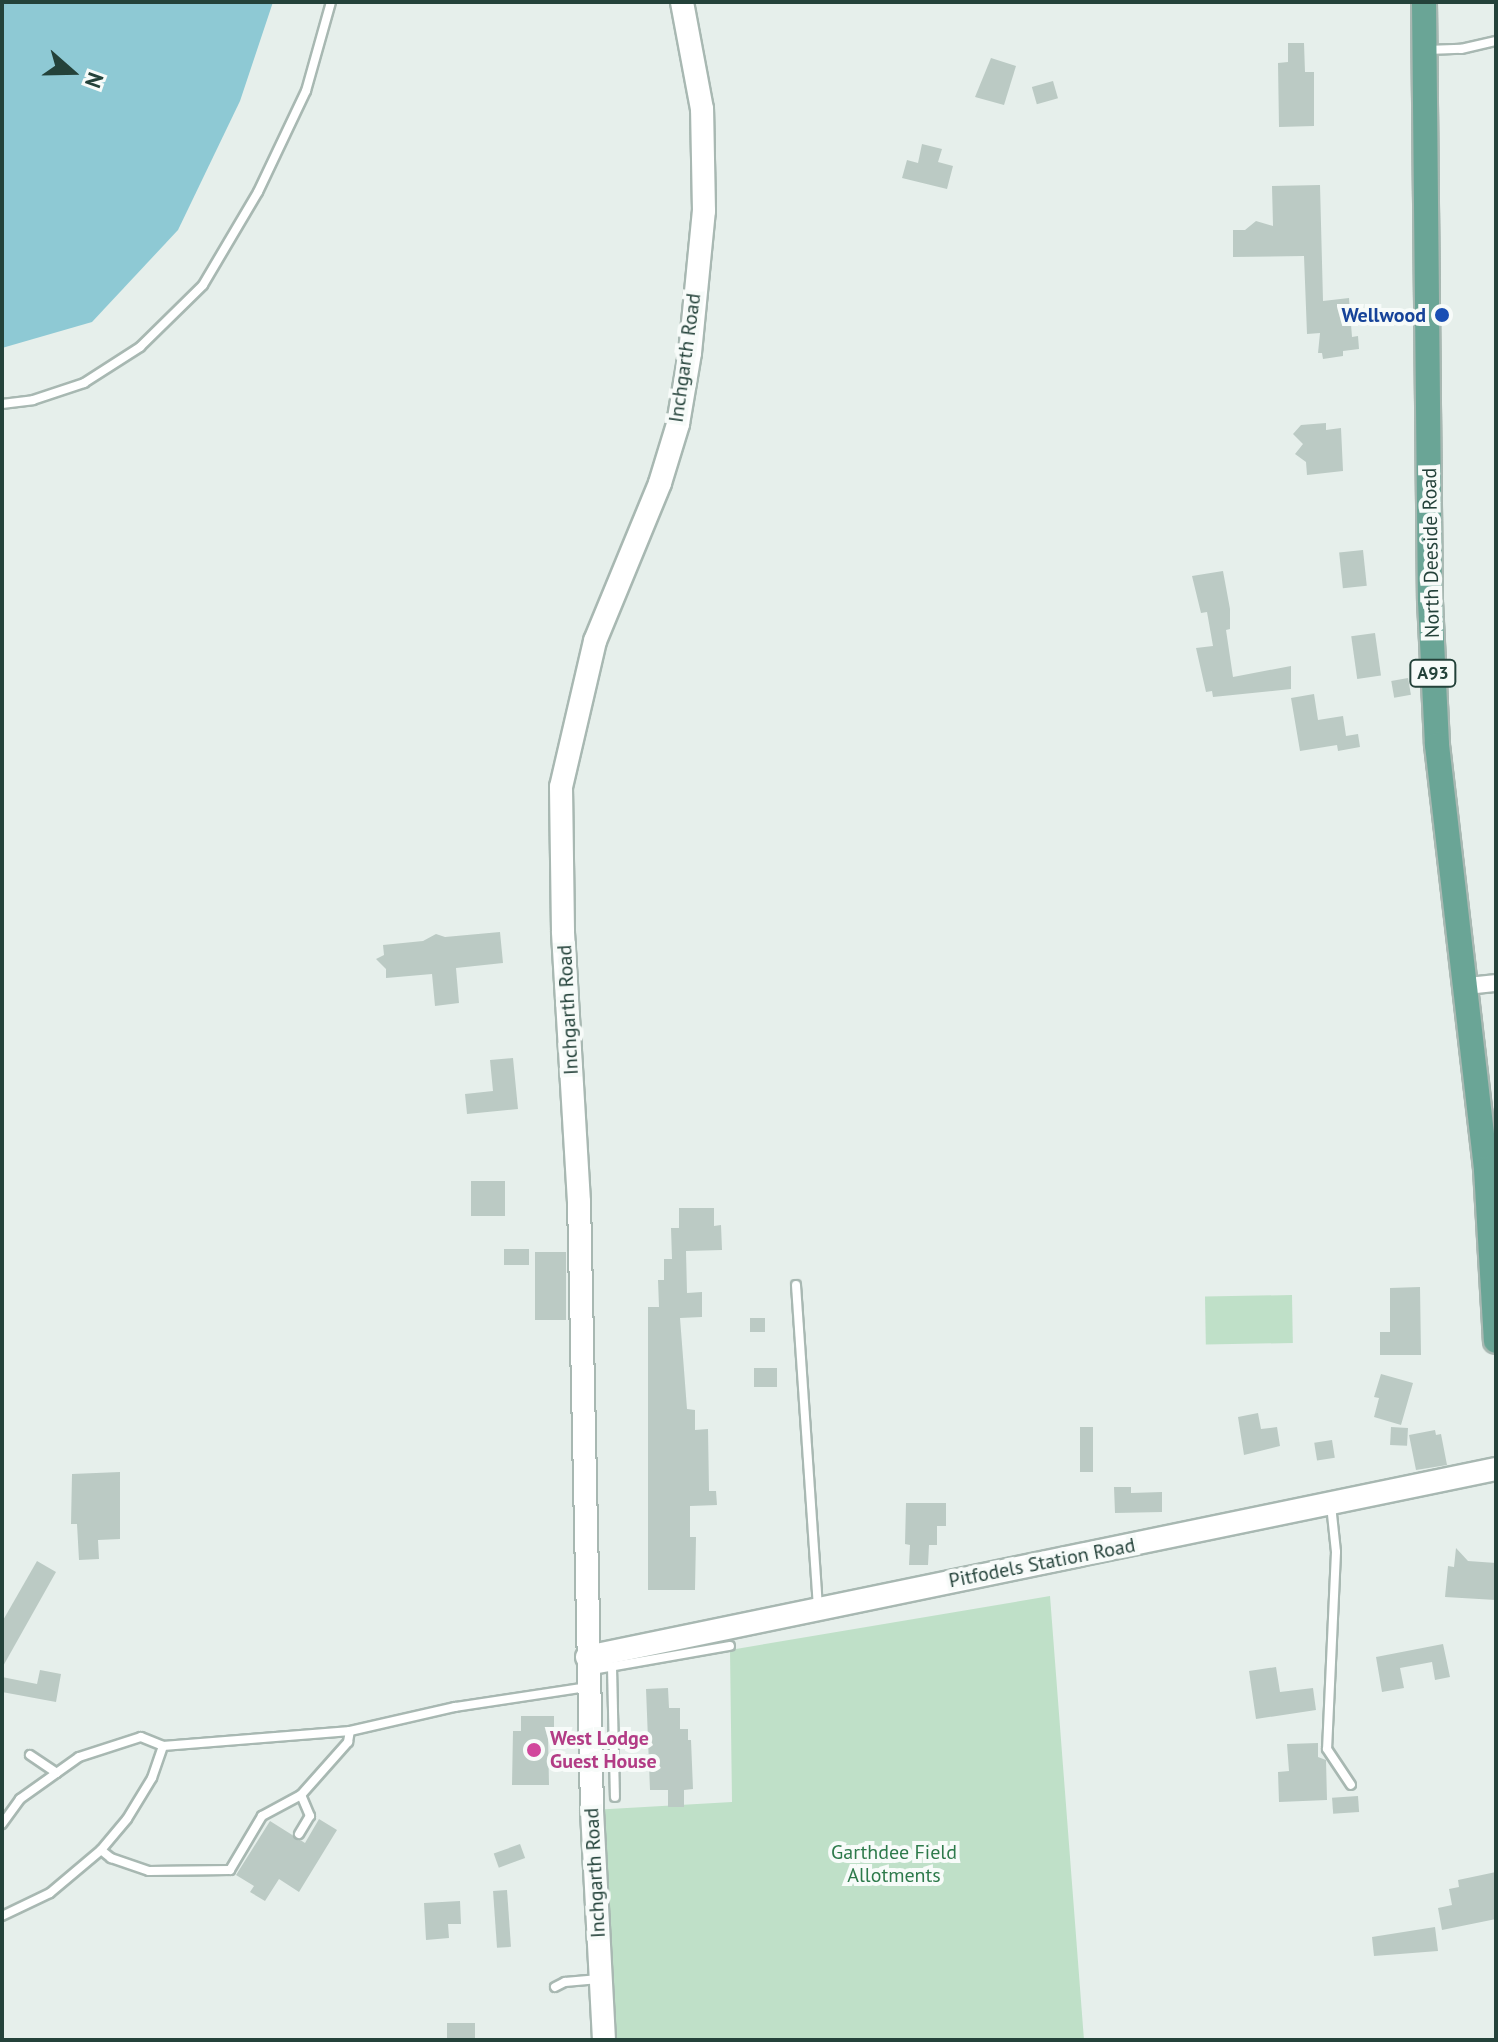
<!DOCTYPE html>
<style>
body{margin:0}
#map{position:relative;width:1498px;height:2042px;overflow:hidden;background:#e6efeb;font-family:"PT Sans",sans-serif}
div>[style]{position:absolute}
.green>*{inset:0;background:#bfe0c8;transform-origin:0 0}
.water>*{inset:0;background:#8ec9d4}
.building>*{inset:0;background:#bbcac4;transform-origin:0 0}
.roads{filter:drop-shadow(2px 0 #a8b8b2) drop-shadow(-2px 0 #a8b8b2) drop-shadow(0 2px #a8b8b2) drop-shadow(0 -2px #a8b8b2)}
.lane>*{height:8px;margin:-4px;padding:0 4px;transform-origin:4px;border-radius:4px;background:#fff}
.street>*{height:16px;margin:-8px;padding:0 8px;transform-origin:8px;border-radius:8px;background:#fff}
.secondary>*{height:22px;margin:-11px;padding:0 11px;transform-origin:11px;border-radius:11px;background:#fff}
.primary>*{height:24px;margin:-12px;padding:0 12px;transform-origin:12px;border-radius:12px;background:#6aa596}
.dots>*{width:22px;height:22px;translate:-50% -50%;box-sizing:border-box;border:4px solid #f7fbf9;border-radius:50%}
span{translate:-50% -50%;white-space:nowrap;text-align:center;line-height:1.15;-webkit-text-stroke:8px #f7fbf9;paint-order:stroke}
.shield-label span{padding:2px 6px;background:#f7fbf9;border:2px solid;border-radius:6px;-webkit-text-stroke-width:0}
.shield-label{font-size:18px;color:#24423a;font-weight:700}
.transit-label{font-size:20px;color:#164399;font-weight:700}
.right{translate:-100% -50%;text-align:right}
.street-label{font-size:20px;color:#24423a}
.hotel-label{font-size:20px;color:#b23c85;font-weight:700}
.left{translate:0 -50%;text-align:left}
.park-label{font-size:20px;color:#2d7a4b}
.frame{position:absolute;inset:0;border:4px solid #24423a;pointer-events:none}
.north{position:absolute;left:32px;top:32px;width:80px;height:80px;-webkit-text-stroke:6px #f7fbf9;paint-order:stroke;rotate:110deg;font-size:22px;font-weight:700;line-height:32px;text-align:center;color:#24423a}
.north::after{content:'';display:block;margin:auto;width:28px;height:36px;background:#24423a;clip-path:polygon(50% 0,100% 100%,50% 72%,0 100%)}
</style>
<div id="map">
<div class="green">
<i style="left:1292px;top:1295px;width:48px;height:87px;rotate:89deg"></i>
<i style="clip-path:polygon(1050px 1596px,1084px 2040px,604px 2040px,592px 1810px,732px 1802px,730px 1650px)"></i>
</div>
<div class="water">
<i style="clip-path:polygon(2px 2px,273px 2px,240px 101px,178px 230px,92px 322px,2px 348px)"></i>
</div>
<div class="building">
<i style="clip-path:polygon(1288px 43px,1304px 43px,1305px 72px,1314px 72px,1314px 126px,1279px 127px,1278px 63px,1288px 62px)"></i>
<i style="clip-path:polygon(991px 58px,1016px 66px,1004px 105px,975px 97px)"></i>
<i style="left:1053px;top:81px;width:18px;height:22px;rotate:74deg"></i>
<i style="clip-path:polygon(922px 144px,942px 149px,938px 162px,953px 166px,947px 189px,902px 178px,907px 160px,918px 163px)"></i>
<i style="clip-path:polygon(1320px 185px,1323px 301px,1349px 298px,1352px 337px,1358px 336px,1359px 349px,1343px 351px,1343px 356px,1323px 359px,1322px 353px,1318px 353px,1320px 333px,1307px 334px,1304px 256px,1233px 257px,1233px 230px,1245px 230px,1256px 221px,1273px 226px,1272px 186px)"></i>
<i style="clip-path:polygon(1326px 423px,1326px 430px,1341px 428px,1343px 471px,1307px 475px,1306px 462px,1295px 454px,1303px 444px,1293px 434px,1301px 425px)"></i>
<i style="left:1363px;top:550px;width:36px;height:24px;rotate:84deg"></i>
<i style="clip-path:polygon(1223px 571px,1230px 609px,1230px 629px,1226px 630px,1233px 677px,1291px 666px,1291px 689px,1213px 697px,1212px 691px,1206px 692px,1196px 648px,1213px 646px,1207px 612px,1201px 613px,1192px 576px)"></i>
<i style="left:1375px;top:633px;width:43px;height:24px;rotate:82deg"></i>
<i style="left:1408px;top:678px;width:17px;height:17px;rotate:80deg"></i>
<i style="clip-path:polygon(1314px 694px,1318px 720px,1343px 716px,1346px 736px,1358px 734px,1360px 747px,1338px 751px,1337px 745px,1300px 751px,1291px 698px)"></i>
<i style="clip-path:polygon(500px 932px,503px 963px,456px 968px,459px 1003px,435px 1006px,432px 974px,386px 978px,386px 969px,376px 959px,384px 955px,383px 945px,423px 941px,436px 934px,445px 937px)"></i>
<i style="clip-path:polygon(513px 1058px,518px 1109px,467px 1114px,465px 1094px,493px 1091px,490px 1060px)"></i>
<i style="left:471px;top:1181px;width:34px;height:35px"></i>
<i style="clip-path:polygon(679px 1208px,714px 1208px,714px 1226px,721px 1225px,722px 1250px,686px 1251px,687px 1293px,702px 1292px,702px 1317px,680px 1318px,687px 1409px,695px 1410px,695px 1430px,708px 1429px,709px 1491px,716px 1491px,717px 1505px,690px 1506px,690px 1537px,696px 1537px,695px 1590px,648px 1590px,648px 1307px,659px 1307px,658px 1280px,664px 1280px,664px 1259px,672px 1259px,671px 1228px,679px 1228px)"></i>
<i style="left:504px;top:1249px;width:25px;height:16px"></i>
<i style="left:535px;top:1252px;width:31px;height:68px"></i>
<i style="clip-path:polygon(1420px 1287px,1421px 1355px,1380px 1355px,1380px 1332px,1390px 1332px,1390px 1288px)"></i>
<i style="left:750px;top:1318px;width:15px;height:14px"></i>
<i style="left:777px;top:1368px;width:19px;height:23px;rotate:90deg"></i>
<i style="clip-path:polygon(1381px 1374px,1413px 1383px,1401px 1425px,1374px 1417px,1379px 1398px,1374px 1397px)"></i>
<i style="clip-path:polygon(1258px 1413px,1261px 1429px,1277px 1427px,1280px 1446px,1244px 1455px,1238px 1417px)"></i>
<i style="left:1080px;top:1427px;width:13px;height:45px"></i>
<i style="left:1391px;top:1427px;width:17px;height:18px;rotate:3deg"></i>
<i style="clip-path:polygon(1435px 1430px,1436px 1435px,1441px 1434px,1447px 1465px,1416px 1470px,1409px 1435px)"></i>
<i style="left:1332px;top:1440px;width:18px;height:18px;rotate:81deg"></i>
<i style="clip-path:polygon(120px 1472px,120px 1539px,98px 1540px,99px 1559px,79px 1560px,77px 1524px,71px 1524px,72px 1474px)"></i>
<i style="clip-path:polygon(1114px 1487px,1131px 1487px,1131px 1493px,1162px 1492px,1162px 1512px,1115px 1513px)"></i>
<i style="clip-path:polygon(906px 1503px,946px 1503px,946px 1526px,937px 1526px,937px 1545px,929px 1545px,928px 1565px,909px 1565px,910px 1545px,905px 1544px)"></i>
<i style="clip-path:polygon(1456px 1548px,1468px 1561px,1496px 1563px,1496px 1600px,1445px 1597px,1448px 1566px,1454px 1567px)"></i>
<i style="clip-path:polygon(37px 1561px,56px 1572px,2px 1668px,2px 1622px)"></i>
<i style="clip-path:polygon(1443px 1644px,1450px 1677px,1435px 1680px,1432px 1662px,1400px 1668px,1404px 1688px,1382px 1692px,1376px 1657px)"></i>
<i style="clip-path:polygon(1276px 1667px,1280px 1692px,1313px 1688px,1316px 1710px,1256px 1719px,1249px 1671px)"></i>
<i style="clip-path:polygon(40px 1670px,61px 1674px,56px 1702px,2px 1692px,2px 1677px,37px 1684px)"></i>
<i style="clip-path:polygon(668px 1688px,669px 1708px,680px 1708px,680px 1729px,688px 1729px,688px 1740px,691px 1740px,693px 1789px,684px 1790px,684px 1807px,668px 1807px,668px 1790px,650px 1790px,646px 1689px)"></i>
<i style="clip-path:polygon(521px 1716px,554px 1716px,554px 1734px,548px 1734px,549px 1785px,512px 1785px,513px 1731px,521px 1731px)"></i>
<i style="clip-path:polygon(1318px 1743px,1318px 1757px,1326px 1760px,1327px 1800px,1279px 1802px,1278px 1772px,1289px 1771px,1287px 1744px)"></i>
<i style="left:1358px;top:1796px;width:16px;height:26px;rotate:86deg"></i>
<i style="clip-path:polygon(319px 1819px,337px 1830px,299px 1892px,279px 1879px,265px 1901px,250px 1892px,254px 1886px,236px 1875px,270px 1821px,305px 1843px)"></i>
<i style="left:520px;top:1844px;width:15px;height:28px;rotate:70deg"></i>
<i style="clip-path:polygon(1496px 1872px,1496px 1919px,1442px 1930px,1438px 1908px,1452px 1905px,1449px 1889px,1459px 1887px,1458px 1880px)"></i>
<i style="left:507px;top:1890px;width:57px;height:14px;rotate:86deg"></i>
<i style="clip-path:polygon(460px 1901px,461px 1924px,448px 1924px,449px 1938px,426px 1940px,424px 1903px)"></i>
<i style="clip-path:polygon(1435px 1927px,1438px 1951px,1374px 1956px,1372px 1937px)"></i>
<i style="left:475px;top:2023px;width:17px;height:28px;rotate:90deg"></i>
</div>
<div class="roads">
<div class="lane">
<i style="left:1427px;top:50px;width:34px;rotate:-2deg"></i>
<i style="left:1461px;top:49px;width:36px;rotate:-13deg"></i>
<i style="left:2px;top:404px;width:31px;rotate:-7deg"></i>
<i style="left:33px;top:400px;width:54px;rotate:-18.4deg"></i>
<i style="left:84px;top:383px;width:67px;rotate:-32.7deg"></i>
<i style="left:140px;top:347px;width:88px;rotate:-44.5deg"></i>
<i style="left:203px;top:285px;width:108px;rotate:-59.4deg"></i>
<i style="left:258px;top:192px;width:112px;rotate:-64.6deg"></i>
<i style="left:306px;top:91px;width:92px;rotate:-74.3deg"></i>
<i style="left:796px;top:1285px;width:323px;rotate:86.1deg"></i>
<i style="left:1331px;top:1505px;width:47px;rotate:83.9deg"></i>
<i style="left:1336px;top:1552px;width:197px;rotate:92.6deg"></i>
<i style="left:1327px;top:1749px;width:43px;rotate:56.3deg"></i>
<i style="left:612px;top:1667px;width:130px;rotate:88.7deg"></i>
<i style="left:592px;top:1670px;width:140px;rotate:-9.9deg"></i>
<i style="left:30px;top:1755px;width:32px;rotate:34deg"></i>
<i style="left:2px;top:1824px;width:31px;rotate:-54deg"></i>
<i style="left:20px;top:1799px;width:72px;rotate:-35.4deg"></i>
<i style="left:79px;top:1757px;width:65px;rotate:-17.9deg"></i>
<i style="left:141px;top:1737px;width:24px;rotate:22deg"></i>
<i style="left:163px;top:1746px;width:188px;rotate:-4.6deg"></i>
<i style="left:350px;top:1731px;width:108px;rotate:-12.9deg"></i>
<i style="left:455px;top:1707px;width:134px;rotate:-8.6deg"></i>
<i style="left:299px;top:1834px;width:21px;rotate:-59deg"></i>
<i style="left:310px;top:1816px;width:23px;rotate:-113deg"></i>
<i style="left:101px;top:1850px;width:13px;rotate:39deg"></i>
<i style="left:111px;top:1858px;width:40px;rotate:18.9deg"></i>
<i style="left:149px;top:1871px;width:81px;rotate:-0.7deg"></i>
<i style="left:230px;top:1870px;width:63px;rotate:-59.3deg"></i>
<i style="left:262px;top:1816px;width:44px;rotate:-28.3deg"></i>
<i style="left:301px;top:1795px;width:71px;rotate:-48.4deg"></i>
<i style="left:348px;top:1742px;width:11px;rotate:-80deg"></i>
<i style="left:2px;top:1916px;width:53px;rotate:-25.6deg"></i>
<i style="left:50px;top:1893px;width:67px;rotate:-40.1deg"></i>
<i style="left:101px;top:1850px;width:40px;rotate:-50deg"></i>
<i style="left:127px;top:1819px;width:48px;rotate:-58.6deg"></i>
<i style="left:152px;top:1778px;width:34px;rotate:-71deg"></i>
<i style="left:555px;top:1987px;width:11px;rotate:-27deg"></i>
<i style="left:565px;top:1982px;width:34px;rotate:-5deg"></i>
</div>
<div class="street">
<i style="left:1467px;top:986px;width:29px;rotate:-6deg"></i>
</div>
<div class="secondary">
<i style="left:587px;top:1657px;width:928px;rotate:-11.69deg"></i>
<i style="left:604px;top:2040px;width:230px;rotate:-93deg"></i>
<i style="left:592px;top:1810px;width:608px;rotate:-91.22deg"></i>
<i style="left:579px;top:1202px;width:271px;rotate:-93.4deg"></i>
<i style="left:563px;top:931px;width:144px;rotate:-90.8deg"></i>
<i style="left:561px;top:787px;width:150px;rotate:-76.9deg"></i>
<i style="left:595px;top:641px;width:171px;rotate:-67.6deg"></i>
<i style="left:660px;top:483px;width:62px;rotate:-73deg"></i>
<i style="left:678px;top:424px;width:72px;rotate:-80.4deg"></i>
<i style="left:690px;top:353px;width:143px;rotate:-84.4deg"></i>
<i style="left:704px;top:211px;width:102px;rotate:-91.1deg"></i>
<i style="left:702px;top:109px;width:109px;rotate:-100.6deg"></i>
</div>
<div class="primary">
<i style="left:1424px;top:2px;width:599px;rotate:89.43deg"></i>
<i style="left:1430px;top:601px;width:144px;rotate:87.2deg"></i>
<i style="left:1437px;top:745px;width:427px;rotate:83.4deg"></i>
<i style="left:1486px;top:1169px;width:172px;rotate:86.7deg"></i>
</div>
</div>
<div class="dots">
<i style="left:1442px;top:315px;background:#1a4fb4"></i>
<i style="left:534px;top:1750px;background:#d1479c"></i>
</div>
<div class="shield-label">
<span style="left:1433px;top:673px">A93</span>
</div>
<div class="transit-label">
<span class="right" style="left:1426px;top:315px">Wellwood</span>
</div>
<div class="street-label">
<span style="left:685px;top:358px;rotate:-82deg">Inchgarth Road</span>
<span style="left:1431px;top:553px;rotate:-91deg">North Deeside Road</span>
<span style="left:568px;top:1010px;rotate:-93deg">Inchgarth Road</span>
<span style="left:1042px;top:1563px;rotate:-11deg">Pitfodels Station Road</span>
<span style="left:595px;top:1873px;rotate:-93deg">Inchgarth Road</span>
</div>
<div class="hotel-label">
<span class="left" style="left:550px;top:1750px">West Lodge<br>Guest House</span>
</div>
<div class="park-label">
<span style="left:894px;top:1864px">Garthdee Field<br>Allotments</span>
</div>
<div class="frame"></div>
<div class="north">N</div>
</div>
